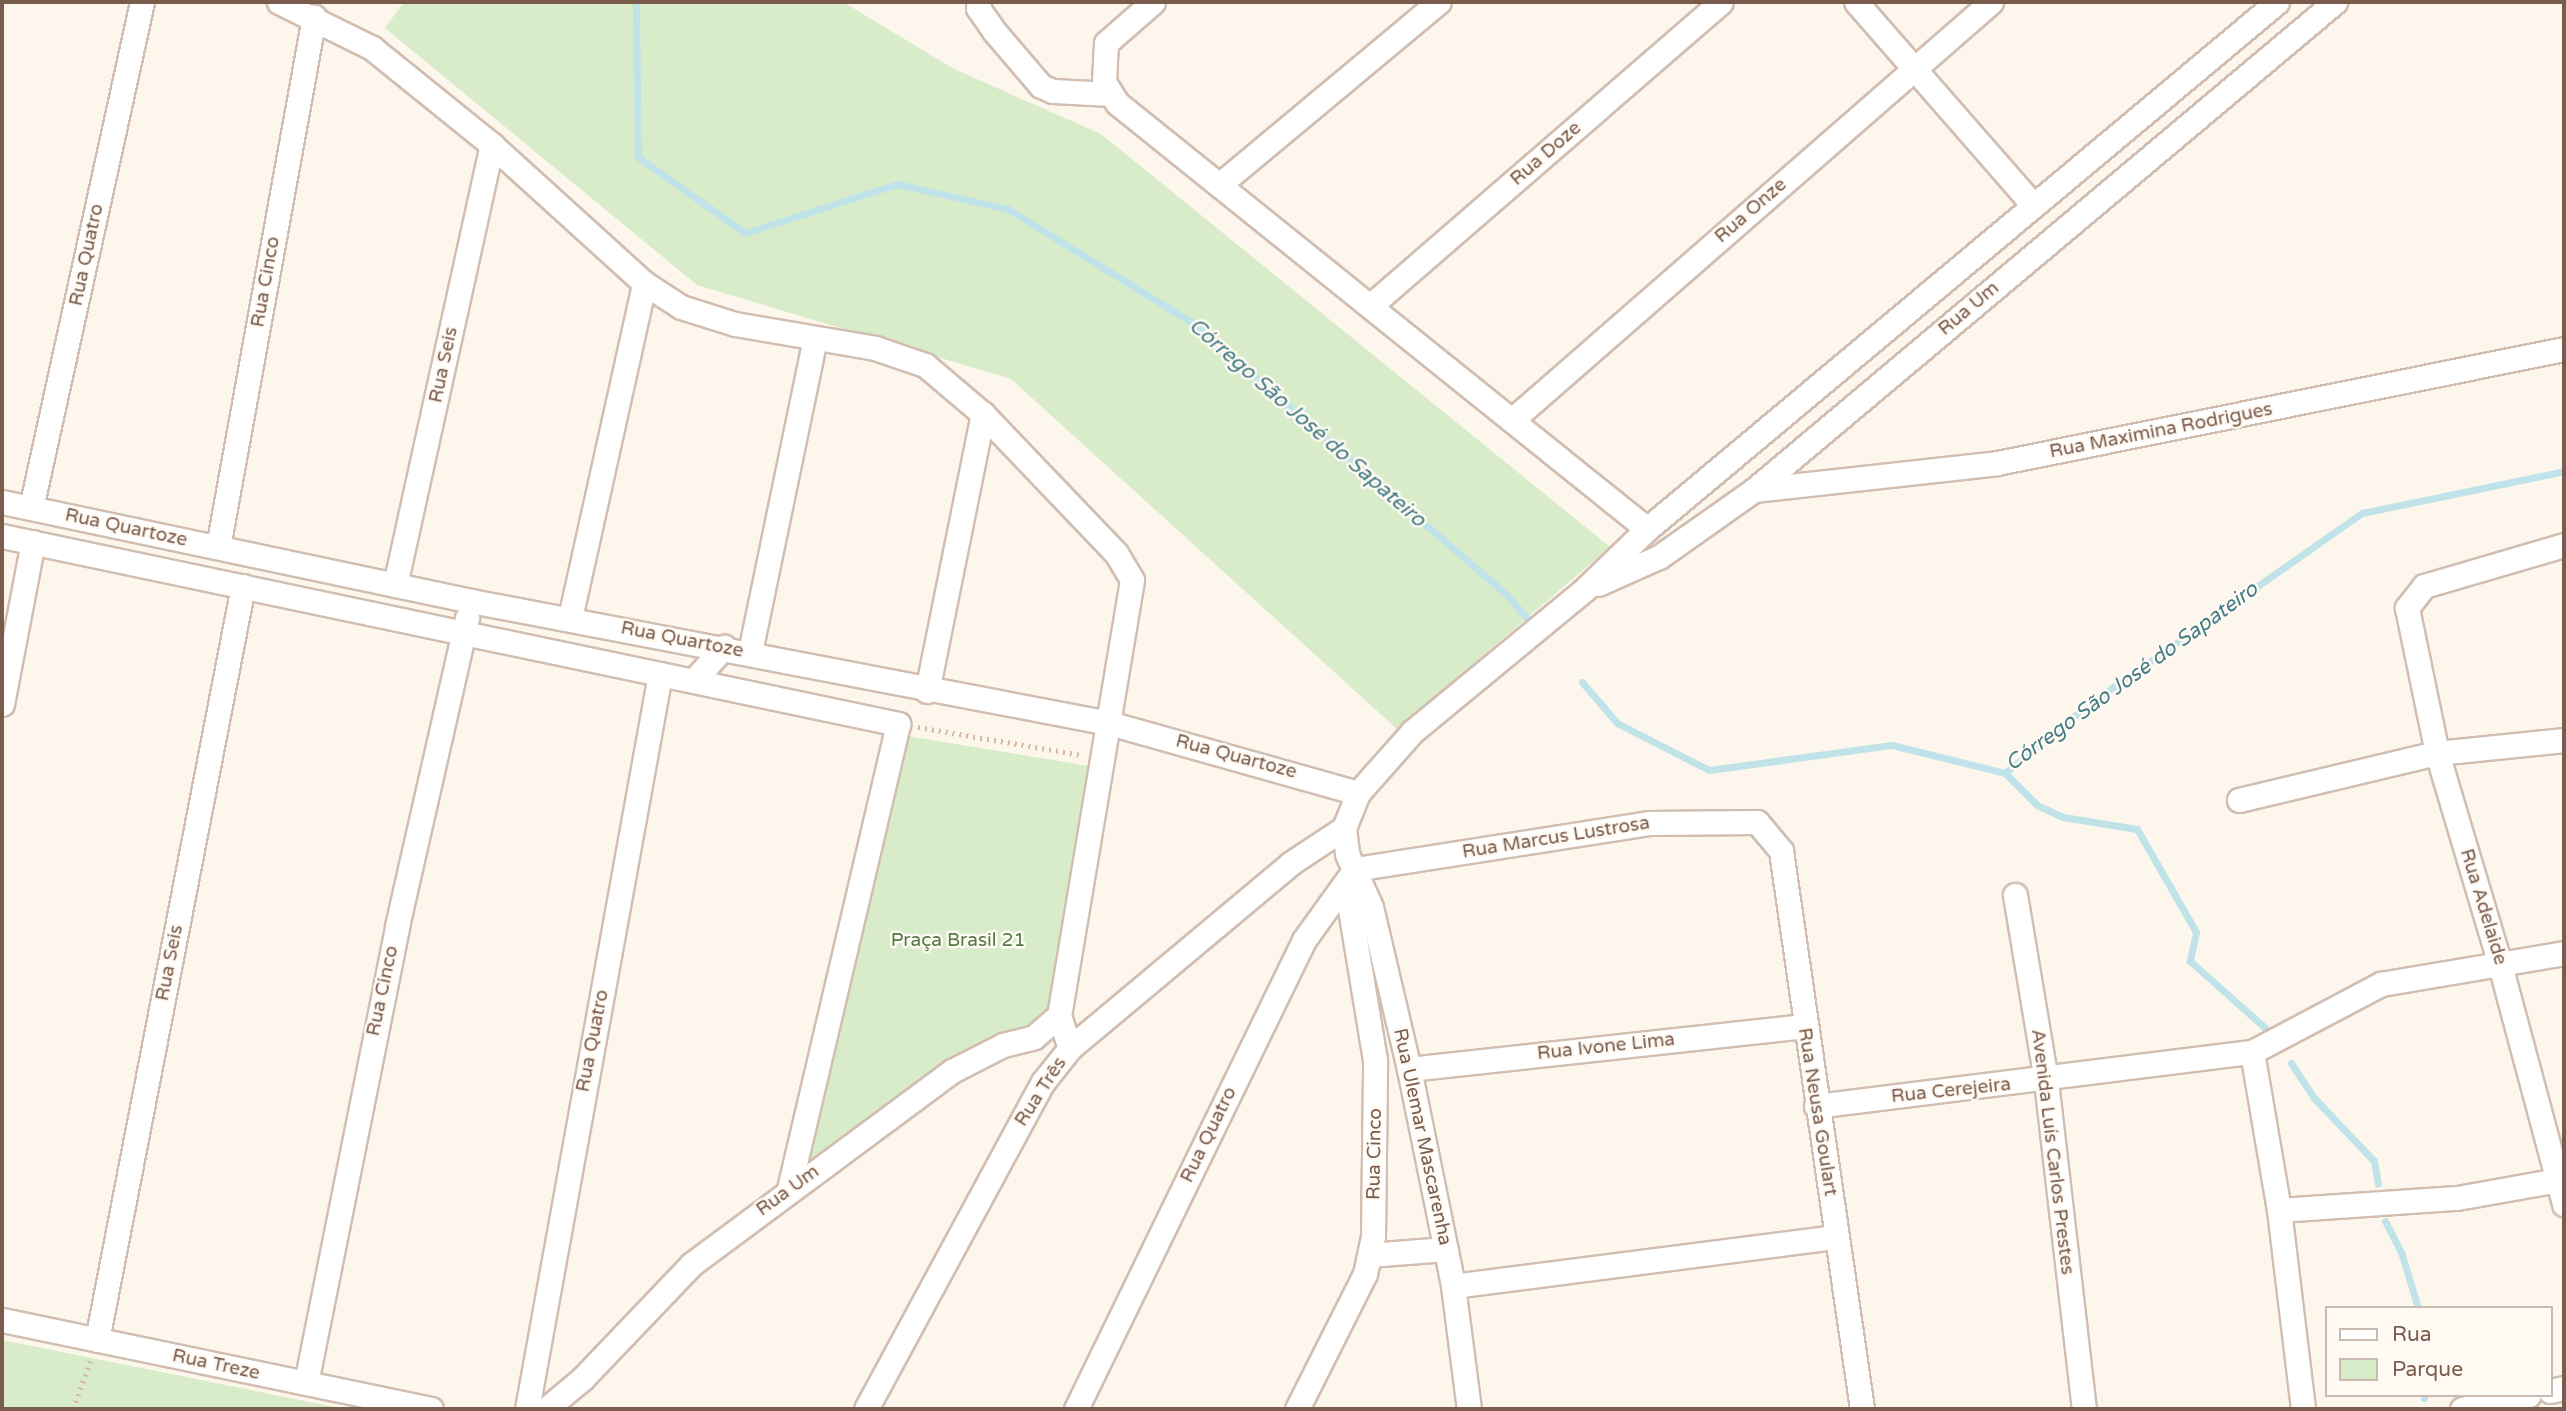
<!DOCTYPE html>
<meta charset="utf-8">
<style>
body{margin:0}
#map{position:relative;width:2566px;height:1411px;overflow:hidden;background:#fdf6ec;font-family:"Varela Round",sans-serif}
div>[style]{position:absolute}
.green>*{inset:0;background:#d8ecc9}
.stream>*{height:7px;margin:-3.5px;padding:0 3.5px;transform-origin:3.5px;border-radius:3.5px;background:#bfe3e8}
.path>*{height:4.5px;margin-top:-2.25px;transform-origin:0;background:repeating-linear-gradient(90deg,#d9b8a5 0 2px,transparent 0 7px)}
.roads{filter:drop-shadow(2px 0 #d1beb0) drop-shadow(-2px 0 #d1beb0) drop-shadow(0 2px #d1beb0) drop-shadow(0 -2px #d1beb0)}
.minor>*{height:23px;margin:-11.5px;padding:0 11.5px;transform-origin:11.5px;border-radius:11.5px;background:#fff}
span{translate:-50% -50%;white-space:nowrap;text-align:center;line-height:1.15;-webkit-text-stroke:5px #fffaf3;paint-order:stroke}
.street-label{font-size:19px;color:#7a5c4d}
.park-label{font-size:19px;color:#537a41}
.water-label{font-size:21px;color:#437c86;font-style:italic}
.frame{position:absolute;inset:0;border:4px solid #7a5c4d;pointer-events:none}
.legend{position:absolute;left:2325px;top:1306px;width:228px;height:91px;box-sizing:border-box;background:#fffaf3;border:2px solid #cabbb1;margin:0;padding:9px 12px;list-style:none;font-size:21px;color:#7a5c4d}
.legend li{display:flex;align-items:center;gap:14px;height:35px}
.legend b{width:35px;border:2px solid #cabbb1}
</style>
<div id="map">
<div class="green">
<i style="clip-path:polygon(404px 2px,843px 2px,954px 69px,1101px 134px,1610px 547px,1397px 729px,1011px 379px,697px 285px,385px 28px)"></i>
<i style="clip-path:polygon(901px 735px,1089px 766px,1046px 1019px,968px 1051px,804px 1173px)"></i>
<i style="clip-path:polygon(2px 1340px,345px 1409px,2px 1409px)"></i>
</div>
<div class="stream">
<i style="left:636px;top:2px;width:155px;rotate:89.3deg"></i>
<i style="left:638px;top:157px;width:131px;rotate:35.4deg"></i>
<i style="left:745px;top:233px;width:160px;rotate:-17.9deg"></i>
<i style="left:897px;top:184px;width:114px;rotate:12.7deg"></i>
<i style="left:1008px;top:209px;width:219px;rotate:31.7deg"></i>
<i style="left:1194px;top:324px;width:415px;rotate:40.9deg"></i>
<i style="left:1508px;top:596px;width:34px;rotate:50deg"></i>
<i style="left:1582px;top:682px;width:54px;rotate:49.5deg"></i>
<i style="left:1617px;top:723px;width:103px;rotate:27.1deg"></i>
<i style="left:1709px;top:770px;width:185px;rotate:-7.8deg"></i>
<i style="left:1892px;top:745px;width:116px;rotate:13.9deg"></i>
<i style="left:2005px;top:773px;width:109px;rotate:-39.4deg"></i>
<i style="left:2089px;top:704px;width:333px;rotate:-35deg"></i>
<i style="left:2362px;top:513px;width:206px;rotate:-11.7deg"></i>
<i style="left:2005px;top:773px;width:45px;rotate:45deg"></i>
<i style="left:2037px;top:805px;width:29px;rotate:25deg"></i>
<i style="left:2063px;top:817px;width:75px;rotate:9.2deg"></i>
<i style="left:2137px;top:829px;width:119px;rotate:60.2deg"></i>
<i style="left:2196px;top:932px;width:30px;rotate:102deg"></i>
<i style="left:2190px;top:961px;width:110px;rotate:41.7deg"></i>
<i style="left:2291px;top:1063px;width:42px;rotate:56.7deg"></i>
<i style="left:2314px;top:1098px;width:87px;rotate:46.4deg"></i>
<i style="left:2374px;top:1161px;width:23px;rotate:80deg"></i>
<i style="left:2385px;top:1221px;width:38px;rotate:63deg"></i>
<i style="left:2402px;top:1255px;width:55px;rotate:73.2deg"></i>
<i style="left:2424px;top:1398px;width:3px;rotate:-90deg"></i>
</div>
<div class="path">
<i style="left:918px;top:727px;width:166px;rotate:9.7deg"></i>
<i style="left:73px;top:1409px;width:51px;rotate:-70.5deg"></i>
</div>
<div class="roads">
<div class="minor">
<i style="left:279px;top:2px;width:104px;rotate:26.3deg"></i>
<i style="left:372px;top:48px;width:154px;rotate:38.9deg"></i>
<i style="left:492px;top:145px;width:205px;rotate:42.2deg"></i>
<i style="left:644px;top:283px;width:44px;rotate:33deg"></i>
<i style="left:681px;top:307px;width:57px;rotate:17.5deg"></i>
<i style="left:735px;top:324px;width:142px;rotate:9.7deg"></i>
<i style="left:875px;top:348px;width:53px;rotate:18.8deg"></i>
<i style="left:925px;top:365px;width:76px;rotate:40.2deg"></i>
<i style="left:983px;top:414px;width:192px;rotate:46.3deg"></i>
<i style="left:1116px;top:553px;width:31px;rotate:59deg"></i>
<i style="left:1132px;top:580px;width:441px;rotate:99.5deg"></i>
<i style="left:1059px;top:1015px;width:35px;rotate:72deg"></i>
<i style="left:979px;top:2px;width:6px;rotate:99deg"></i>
<i style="left:978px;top:8px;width:28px;rotate:55deg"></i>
<i style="left:994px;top:31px;width:72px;rotate:49.5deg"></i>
<i style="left:1041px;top:86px;width:13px;rotate:23deg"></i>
<i style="left:1053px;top:91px;width:58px;rotate:3deg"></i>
<i style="left:1153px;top:2px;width:62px;rotate:138.9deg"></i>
<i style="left:1106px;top:43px;width:39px;rotate:93deg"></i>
<i style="left:1104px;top:82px;width:25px;rotate:58deg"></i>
<i style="left:1117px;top:103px;width:680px;rotate:38.79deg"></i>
<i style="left:1856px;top:2px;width:269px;rotate:48.9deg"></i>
<i style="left:1219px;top:185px;width:286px;rotate:-39.8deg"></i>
<i style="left:1370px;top:306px;width:464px;rotate:-40.9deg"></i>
<i style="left:1512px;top:420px;width:636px;rotate:-41.11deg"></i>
<i style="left:1754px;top:490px;width:244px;rotate:-6.3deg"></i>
<i style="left:1997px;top:463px;width:578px;rotate:-11.37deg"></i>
<i style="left:2px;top:502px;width:479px;rotate:11.9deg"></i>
<i style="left:471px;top:601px;width:650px;rotate:10.83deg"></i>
<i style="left:1109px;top:723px;width:259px;rotate:15.7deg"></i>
<i style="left:31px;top:508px;width:518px;rotate:-77.63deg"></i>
<i style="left:2px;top:536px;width:916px;rotate:11.85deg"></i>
<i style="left:898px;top:724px;width:478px;rotate:103.2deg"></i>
<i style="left:2564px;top:545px;width:146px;rotate:163.7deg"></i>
<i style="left:2424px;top:586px;width:28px;rotate:128deg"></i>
<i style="left:2407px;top:608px;width:148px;rotate:78.3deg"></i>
<i style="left:2437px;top:753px;width:217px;rotate:73.4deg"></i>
<i style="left:2499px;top:961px;width:252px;rotate:75deg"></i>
<i style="left:218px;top:547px;width:539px;rotate:-79.73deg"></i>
<i style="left:1598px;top:584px;width:67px;rotate:-23.9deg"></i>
<i style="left:1659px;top:557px;width:116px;rotate:-35.2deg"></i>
<i style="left:1754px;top:490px;width:759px;rotate:-40.03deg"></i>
<i style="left:395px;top:585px;width:451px;rotate:-77.6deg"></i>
<i style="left:570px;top:618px;width:343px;rotate:-77.5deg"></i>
<i style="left:750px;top:652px;width:320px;rotate:-78.3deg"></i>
<i style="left:694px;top:680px;width:45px;rotate:-47.7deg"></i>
<i style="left:927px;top:691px;width:283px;rotate:-78.6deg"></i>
<i style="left:2px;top:704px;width:165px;rotate:-79.2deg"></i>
<i style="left:2239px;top:800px;width:204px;rotate:-13.4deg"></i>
<i style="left:2437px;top:753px;width:128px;rotate:-5.8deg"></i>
<i style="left:1344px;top:828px;width:38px;rotate:-68deg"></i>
<i style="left:1358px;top:793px;width:83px;rotate:-48.4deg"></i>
<i style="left:1413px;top:731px;width:223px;rotate:-39.5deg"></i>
<i style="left:1585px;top:589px;width:86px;rotate:-44.1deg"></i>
<i style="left:1647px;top:529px;width:821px;rotate:-39.91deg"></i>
<i style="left:1344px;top:828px;width:26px;rotate:83deg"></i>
<i style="left:1347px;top:854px;width:58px;rotate:65.6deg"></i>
<i style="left:1371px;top:907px;width:166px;rotate:76.8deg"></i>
<i style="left:1409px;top:1069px;width:221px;rotate:78.5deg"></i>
<i style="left:1453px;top:1286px;width:124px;rotate:82.6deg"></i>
<i style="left:1355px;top:869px;width:297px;rotate:-8.9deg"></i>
<i style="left:1648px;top:823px;width:109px;rotate:-0.5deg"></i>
<i style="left:1757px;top:822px;width:38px;rotate:50deg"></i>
<i style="left:1781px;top:851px;width:564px;rotate:81.74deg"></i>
<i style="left:2015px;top:895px;width:189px;rotate:80.5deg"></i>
<i style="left:2046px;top:1081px;width:330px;rotate:83.4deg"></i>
<i style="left:2252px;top:1052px;width:160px;rotate:80.3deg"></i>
<i style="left:2279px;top:1210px;width:200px;rotate:83.1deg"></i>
<i style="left:1409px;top:1069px;width:396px;rotate:-6.2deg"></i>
<i style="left:1816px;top:1106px;width:439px;rotate:-7.1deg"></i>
<i style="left:2252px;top:1052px;width:146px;rotate:-27.8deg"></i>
<i style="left:2381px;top:984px;width:186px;rotate:-9.6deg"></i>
<i style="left:2279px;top:1210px;width:178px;rotate:-3.9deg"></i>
<i style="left:2457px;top:1198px;width:109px;rotate:-10.1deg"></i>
<i style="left:1369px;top:1255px;width:77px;rotate:-4.5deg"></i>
<i style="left:1453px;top:1286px;width:386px;rotate:-7.3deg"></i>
<i style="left:2px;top:1320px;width:438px;rotate:11.7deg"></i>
<i style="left:97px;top:1340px;width:768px;rotate:-79.04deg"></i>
<i style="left:306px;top:1383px;width:466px;rotate:-78.7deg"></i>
<i style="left:397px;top:926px;width:316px;rotate:-77.2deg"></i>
<i style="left:2550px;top:1391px;width:14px;rotate:-12deg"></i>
<i style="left:527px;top:1409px;width:747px;rotate:-79.74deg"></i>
<i style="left:546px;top:1409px;width:47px;rotate:-39.8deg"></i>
<i style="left:582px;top:1379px;width:159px;rotate:-46.3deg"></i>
<i style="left:692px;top:1264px;width:324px;rotate:-36.6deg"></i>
<i style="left:952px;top:1071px;width:57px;rotate:-27deg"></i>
<i style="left:1003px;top:1045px;width:32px;rotate:-14deg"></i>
<i style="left:1034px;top:1037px;width:33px;rotate:-41deg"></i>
<i style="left:866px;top:1409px;width:372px;rotate:-61.6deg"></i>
<i style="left:1043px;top:1082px;width:43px;rotate:-51.5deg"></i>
<i style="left:1070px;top:1048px;width:288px;rotate:-39.9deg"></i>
<i style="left:1291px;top:863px;width:64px;rotate:-33.4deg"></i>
<i style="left:1076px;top:1409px;width:521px;rotate:-64.07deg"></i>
<i style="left:1304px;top:940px;width:87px;rotate:-54.3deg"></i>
<i style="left:1297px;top:1409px;width:151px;rotate:-63.3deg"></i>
<i style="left:1365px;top:1274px;width:39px;rotate:-78deg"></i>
<i style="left:1373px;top:1236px;width:176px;rotate:-89.3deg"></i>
<i style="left:1375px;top:1060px;width:178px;rotate:-99.4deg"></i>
<i style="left:2462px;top:1409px;width:68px;rotate:-11.8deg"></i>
</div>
</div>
<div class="street-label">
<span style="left:1546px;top:154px;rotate:-41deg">Rua Doze</span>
<span style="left:1751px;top:211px;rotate:-41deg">Rua Onze</span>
<span style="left:87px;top:255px;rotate:-78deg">Rua Quatro</span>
<span style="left:266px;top:282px;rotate:-80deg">Rua Cinco</span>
<span style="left:1969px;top:309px;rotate:-40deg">Rua Um</span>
<span style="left:444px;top:365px;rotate:-78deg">Rua Seis</span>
<span style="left:2161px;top:431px;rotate:-11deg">Rua Maximina Rodrigues</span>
<span style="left:126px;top:528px;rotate:12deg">Rua Quartoze</span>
<span style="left:682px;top:640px;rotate:11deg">Rua Quartoze</span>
<span style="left:1236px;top:757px;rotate:15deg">Rua Quartoze</span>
<span style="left:1556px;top:838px;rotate:-9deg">Rua Marcus Lustrosa</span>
<span style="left:2483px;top:907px;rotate:73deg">Rua Adelaide</span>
<span style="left:170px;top:963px;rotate:-79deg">Rua Seis</span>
<span style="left:383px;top:991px;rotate:-78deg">Rua Cinco</span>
<span style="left:593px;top:1041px;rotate:-79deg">Rua Quatro</span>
<span style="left:1606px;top:1047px;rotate:-6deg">Rua Ivone Lima</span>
<span style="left:1951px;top:1091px;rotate:-6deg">Rua Cerejeira</span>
<span style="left:1041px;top:1092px;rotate:-57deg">Rua Três</span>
<span style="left:1817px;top:1112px;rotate:81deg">Rua Neusa Goulart</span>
<span style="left:1209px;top:1135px;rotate:-64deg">Rua Quatro</span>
<span style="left:1422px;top:1137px;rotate:78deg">Rua Ulemar Mascarenha</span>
<span style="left:2052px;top:1152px;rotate:83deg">Avenida Luís Carlos Prestes</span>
<span style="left:1375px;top:1154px;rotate:-89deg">Rua Cinco</span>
<span style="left:788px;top:1191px;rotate:-36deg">Rua Um</span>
<span style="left:216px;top:1365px;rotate:12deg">Rua Treze</span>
</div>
<div class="park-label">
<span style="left:958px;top:941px">Praça Brasil 21</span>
</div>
<div class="water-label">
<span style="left:1307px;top:423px;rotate:41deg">Córrego São José do Sapateiro</span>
<span style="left:2132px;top:677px;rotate:-36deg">Córrego São José do Sapateiro</span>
</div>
<div class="frame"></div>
<ul class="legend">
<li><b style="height:9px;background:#fff"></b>Rua</li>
<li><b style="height:19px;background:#d8ecc9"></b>Parque</li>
</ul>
</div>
